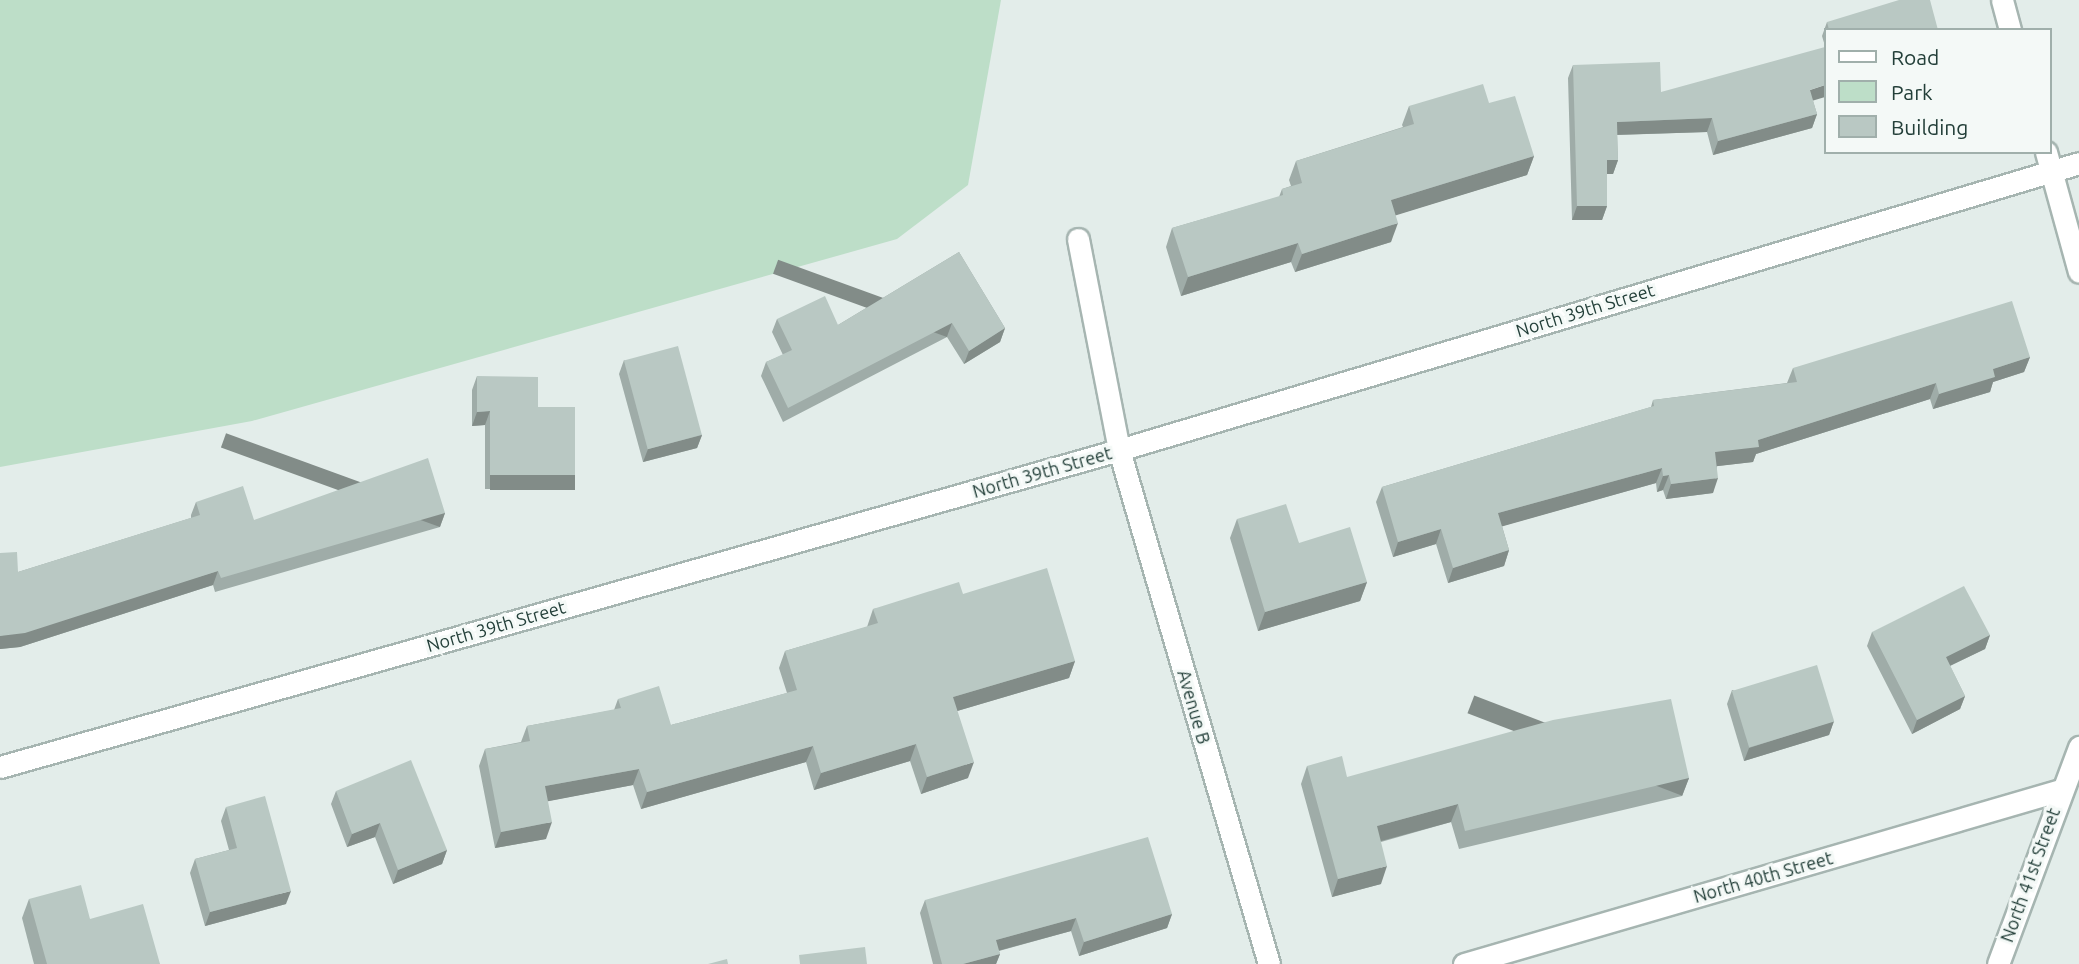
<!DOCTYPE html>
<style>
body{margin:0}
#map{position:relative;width:2079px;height:964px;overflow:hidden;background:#e3edea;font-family:Ubuntu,sans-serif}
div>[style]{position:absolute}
.green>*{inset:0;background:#bddec8}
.roads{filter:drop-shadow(2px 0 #a6b5b1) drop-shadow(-2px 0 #a6b5b1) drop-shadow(0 2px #a6b5b1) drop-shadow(0 -2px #a6b5b1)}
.service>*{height:21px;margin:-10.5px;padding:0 10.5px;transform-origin:10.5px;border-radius:10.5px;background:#fff}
.minor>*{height:21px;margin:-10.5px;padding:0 10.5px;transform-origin:10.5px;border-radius:10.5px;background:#fff}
.tertiary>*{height:21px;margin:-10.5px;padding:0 10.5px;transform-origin:10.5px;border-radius:10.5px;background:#fff}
.wall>*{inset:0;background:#9faca8}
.shaded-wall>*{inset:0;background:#828c88;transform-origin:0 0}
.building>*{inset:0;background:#b9c8c3;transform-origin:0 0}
span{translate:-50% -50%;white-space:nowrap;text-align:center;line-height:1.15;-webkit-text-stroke:6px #f4f9f7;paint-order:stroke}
.street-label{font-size:18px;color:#233f39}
.legend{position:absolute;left:1824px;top:28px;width:228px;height:126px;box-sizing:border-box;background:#f4f9f7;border:2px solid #a0afab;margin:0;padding:9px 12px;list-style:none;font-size:21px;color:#233f39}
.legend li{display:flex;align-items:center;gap:14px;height:35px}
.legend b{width:35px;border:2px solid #a0afab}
</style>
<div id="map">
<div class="green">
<i style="clip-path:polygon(0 0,1001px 0,968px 185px,897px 239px,252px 421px,0 467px)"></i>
</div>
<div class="roads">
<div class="service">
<i style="left:1078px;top:239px;width:215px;rotate:79deg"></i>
</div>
<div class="minor">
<i style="left:2002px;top:0;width:31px;rotate:75deg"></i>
<i style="left:2046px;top:152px;width:124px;rotate:74.6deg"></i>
<i style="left:1119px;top:450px;width:535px;rotate:73.73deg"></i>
<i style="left:1464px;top:964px;width:622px;rotate:-16.25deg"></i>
<i style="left:1998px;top:964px;width:232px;rotate:-69.5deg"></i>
</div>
<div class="tertiary">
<i style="left:0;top:767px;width:1163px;rotate:-15.82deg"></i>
<i style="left:1119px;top:450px;width:1002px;rotate:-16.64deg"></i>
</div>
</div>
<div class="wall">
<i style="clip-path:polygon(1827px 22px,1938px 30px,1825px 30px,1825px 46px,1822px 36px)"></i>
<i style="clip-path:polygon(1573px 65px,1661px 92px,1813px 101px,1817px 114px,1812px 128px,1713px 155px,1707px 132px,1617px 135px,1618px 160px,1613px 174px,1607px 174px,1607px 206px,1602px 220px,1572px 220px,1568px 78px)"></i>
<i style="clip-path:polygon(1489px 103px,1534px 156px,1527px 175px,1395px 215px,1391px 242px,1295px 272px,1291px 262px,1181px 296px,1166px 247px,1172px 228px,1279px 197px,1282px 189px,1291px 186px,1289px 180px,1296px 161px,1403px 127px,1402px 125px,1409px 106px)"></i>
<i style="clip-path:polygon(959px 252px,1005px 328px,1000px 342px,964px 364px,947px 337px,783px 422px,761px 376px,766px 362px,783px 355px,772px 332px,777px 319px,838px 325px)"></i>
<i style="clip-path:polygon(2030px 357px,2024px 372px,1993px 382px,1990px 392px,1933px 409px,1930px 399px,1756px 454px,1753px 462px,1717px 466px,1713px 493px,1666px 499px,1663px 490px,1657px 492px,1656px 483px,1502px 526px,1509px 550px,1504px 566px,1448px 583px,1436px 544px,1393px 557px,1376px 502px,1382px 487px,1651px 407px,1653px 400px,1787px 383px,1793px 368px)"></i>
<i style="clip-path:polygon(624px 360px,702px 435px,697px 448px,643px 462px,619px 374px)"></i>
<i style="clip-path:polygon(477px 376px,538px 407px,570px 489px,485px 489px,485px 425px,472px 426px,472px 390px)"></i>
<i style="clip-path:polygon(196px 502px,254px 520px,445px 513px,440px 527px,215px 592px,213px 585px,20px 647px,0 649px,0 553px,18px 572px,191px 518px,191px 515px)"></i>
<i style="clip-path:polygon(1237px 519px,1299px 543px,1367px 582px,1360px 601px,1258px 631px,1230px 538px)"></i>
<i style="clip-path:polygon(963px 594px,1075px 661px,1069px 678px,957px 711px,968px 778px,921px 794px,910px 761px,814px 790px,806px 762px,641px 809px,633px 785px,548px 801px,546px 839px,495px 848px,479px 766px,485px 749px,521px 742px,527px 726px,614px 710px,618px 699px,671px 725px,787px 693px,779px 668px,785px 651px,867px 627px,873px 609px)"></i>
<i style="clip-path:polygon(1872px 632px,1990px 635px,1985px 649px,1950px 666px,1965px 696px,1960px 709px,1912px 734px,1867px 646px)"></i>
<i style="clip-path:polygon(1732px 690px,1834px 721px,1829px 735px,1744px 761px,1727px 704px)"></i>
<i style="clip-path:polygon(1307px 766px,1347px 777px,1689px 778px,1682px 796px,1459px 849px,1451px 822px,1381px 842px,1381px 884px,1332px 897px,1301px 784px)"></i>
<i style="clip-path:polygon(336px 791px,447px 850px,442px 864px,393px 884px,375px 837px,347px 847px,331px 804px)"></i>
<i style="clip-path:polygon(226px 807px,286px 904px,205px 926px,190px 873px,195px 859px,229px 850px,221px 821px)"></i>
<i style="clip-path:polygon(29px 899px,90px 919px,160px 964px,34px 964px,22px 918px)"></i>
<i style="clip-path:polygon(925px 900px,1172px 914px,1167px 928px,1079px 956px,1071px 931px,999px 951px,1000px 954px,996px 964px,933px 964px,920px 913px)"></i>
</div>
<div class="shaded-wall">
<i style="clip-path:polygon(1825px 85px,1825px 97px,1805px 103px,1810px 90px)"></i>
<i style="clip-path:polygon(1817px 114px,1812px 128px,1713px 155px,1718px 141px)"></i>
<i style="clip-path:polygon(1712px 118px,1707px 132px,1612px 135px,1617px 122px)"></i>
<i style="clip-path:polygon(1534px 156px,1527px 175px,1384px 219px,1391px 200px)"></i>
<i style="clip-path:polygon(1607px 160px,1618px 160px,1613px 174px,1602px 174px)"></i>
<i style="clip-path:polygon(1577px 206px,1607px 206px,1602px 220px,1572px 220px)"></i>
<i style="clip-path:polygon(1398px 223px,1391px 242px,1295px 272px,1302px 254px)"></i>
<i style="clip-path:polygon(1298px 243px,1291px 262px,1181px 296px,1188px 277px)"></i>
<i style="left:952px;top:323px;width:15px;height:185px;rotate:110deg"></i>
<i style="clip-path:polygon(1005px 328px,1000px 342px,964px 364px,969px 351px)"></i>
<i style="clip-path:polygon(2030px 357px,2024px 372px,1993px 382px,1990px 392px,1933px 409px,1939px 394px,1993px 369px)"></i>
<i style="clip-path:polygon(1936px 383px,1930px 399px,1756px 454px,1753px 462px,1710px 467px,1715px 452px,1758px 440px)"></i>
<i style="clip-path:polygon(490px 411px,485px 425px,472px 426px,477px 412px)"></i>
<i style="clip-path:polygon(702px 435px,697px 448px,643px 462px,648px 449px)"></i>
<i style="clip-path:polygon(1662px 468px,1656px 483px,1493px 529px,1498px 513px)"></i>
<i style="left:490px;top:475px;width:85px;height:15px"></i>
<i style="clip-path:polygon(1669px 475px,1663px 490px,1657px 492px,1663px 476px)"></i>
<i style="clip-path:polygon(1718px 478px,1713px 493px,1666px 499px,1671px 484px)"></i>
<i style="left:445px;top:513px;width:15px;height:233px;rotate:110deg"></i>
<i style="clip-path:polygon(1441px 529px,1436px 544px,1393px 557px,1398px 542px)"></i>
<i style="clip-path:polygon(1509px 550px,1504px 566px,1448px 583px,1453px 568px)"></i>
<i style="clip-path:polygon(218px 571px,213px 585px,20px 647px,0 649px,0 636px)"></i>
<i style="clip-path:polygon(1367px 582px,1360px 601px,1258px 631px,1265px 612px)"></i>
<i style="clip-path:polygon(1990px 635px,1985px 649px,1941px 670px,1946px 657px)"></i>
<i style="clip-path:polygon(1075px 661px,1069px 678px,947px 714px,953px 697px)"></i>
<i style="clip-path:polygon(1965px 696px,1960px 709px,1912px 734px,1917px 720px)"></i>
<i style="clip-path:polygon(1834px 721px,1829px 735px,1744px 761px,1749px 748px)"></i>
<i style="clip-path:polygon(916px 744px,910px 761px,814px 790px,821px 773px)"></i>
<i style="clip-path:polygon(813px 746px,806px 762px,641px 809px,647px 792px)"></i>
<i style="clip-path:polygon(974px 762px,968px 778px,921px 794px,927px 777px)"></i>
<i style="clip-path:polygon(639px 769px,633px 785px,539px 803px,545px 786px)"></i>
<i style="left:1689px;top:778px;width:19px;height:230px;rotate:111deg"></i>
<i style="clip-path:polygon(1458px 804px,1451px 822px,1370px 844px,1377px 826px)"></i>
<i style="clip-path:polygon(552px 822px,546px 839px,495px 848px,501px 832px)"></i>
<i style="clip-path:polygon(380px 823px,375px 837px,347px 847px,352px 834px)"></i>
<i style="clip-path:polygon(447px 850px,442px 864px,393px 884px,398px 870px)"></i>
<i style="clip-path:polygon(1387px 866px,1381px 884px,1332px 897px,1338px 879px)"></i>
<i style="clip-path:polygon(291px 891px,286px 904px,205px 926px,210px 912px)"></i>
<i style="clip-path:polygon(1172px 914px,1167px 928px,1079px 956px,1084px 942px)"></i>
<i style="clip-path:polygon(1076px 918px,1071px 931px,990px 953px,996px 940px)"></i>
<i style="clip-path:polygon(1000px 954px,996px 964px,963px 964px)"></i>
</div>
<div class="building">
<i style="clip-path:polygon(1899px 0,1930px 0,1938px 30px,1829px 30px,1827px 22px)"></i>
<i style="clip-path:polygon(1825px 47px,1825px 85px,1810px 90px,1817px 114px,1718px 141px,1712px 118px,1617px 122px,1618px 160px,1607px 160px,1607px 206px,1577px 206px,1573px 65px,1660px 62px,1661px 92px)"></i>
<i style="clip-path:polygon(1483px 84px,1489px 103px,1515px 96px,1534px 156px,1391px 200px,1398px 223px,1302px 254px,1298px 243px,1188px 277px,1172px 228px,1283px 195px,1282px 189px,1302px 183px,1296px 161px,1414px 124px,1409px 106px)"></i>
<i style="clip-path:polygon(959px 252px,1005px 328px,969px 351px,952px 323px,788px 408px,766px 362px,792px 350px,777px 319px,825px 296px,838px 325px)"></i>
<i style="clip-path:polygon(2012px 301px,2030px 357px,1993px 369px,1995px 377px,1939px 394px,1936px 383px,1758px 440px,1759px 447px,1715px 452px,1718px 478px,1671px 484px,1669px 475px,1663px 476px,1662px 468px,1498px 513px,1509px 550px,1453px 568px,1441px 529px,1398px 542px,1382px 487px,1654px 406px,1653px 400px,1797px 382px,1793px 368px)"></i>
<i style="left:678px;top:346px;width:92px;height:56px;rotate:75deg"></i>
<i style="clip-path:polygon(477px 376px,538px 377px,538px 407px,575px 407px,575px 475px,490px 475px,490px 411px,477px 412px)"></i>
<i style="clip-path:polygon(428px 458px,445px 513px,221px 578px,218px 571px,25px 633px,0 636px,0 553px,17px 552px,18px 572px,200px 515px,196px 502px,243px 486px,254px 520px)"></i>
<i style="clip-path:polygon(1286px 504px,1299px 543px,1350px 527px,1367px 582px,1265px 612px,1237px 519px)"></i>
<i style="clip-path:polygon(1047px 568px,1075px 661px,953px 697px,974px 762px,927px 777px,916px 744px,821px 773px,813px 746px,647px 792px,639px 769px,545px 786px,552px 822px,501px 832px,485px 749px,530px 741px,527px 726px,621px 708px,618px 699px,659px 686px,671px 725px,797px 690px,785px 651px,878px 623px,873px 609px,959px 582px,963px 594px)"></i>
<i style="clip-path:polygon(1964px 586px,1990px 635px,1946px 657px,1965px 696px,1917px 720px,1872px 632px)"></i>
<i style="left:1817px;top:665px;width:59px;height:89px;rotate:73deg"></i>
<i style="clip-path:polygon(1671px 699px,1689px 778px,1465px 831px,1458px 804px,1377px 826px,1387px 866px,1338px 879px,1307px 766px,1342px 756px,1347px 777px,1553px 720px)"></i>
<i style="clip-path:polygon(411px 760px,447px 850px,398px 870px,380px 823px,352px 834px,336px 791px)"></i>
<i style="clip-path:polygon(265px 796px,291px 891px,210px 912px,195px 859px,237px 848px,226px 807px)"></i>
<i style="clip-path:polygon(1148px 837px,1172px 914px,1084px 942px,1076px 918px,996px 940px,1000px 954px,963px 964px,942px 964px,925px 900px)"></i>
<i style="clip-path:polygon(81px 885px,90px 919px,143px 904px,160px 964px,47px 964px,29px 899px)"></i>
<i style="clip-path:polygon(865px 947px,867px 964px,800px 964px,799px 955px)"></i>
<i style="clip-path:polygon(727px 959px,728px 964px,708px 964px)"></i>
</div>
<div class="street-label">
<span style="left:1585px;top:310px;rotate:-17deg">North 39th Street</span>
<span style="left:1042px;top:472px;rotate:-16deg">North 39th Street</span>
<span style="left:496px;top:626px;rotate:-16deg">North 39th Street</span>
<span style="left:1194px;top:707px;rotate:74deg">Avenue B</span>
<span style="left:2030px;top:875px;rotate:-70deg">North 41st Street</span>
<span style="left:1763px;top:877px;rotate:-16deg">North 40th Street</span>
</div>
<ul class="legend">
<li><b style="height:9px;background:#fff"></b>Road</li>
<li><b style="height:19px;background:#bddec8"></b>Park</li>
<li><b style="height:19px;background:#b9c8c3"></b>Building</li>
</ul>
</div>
